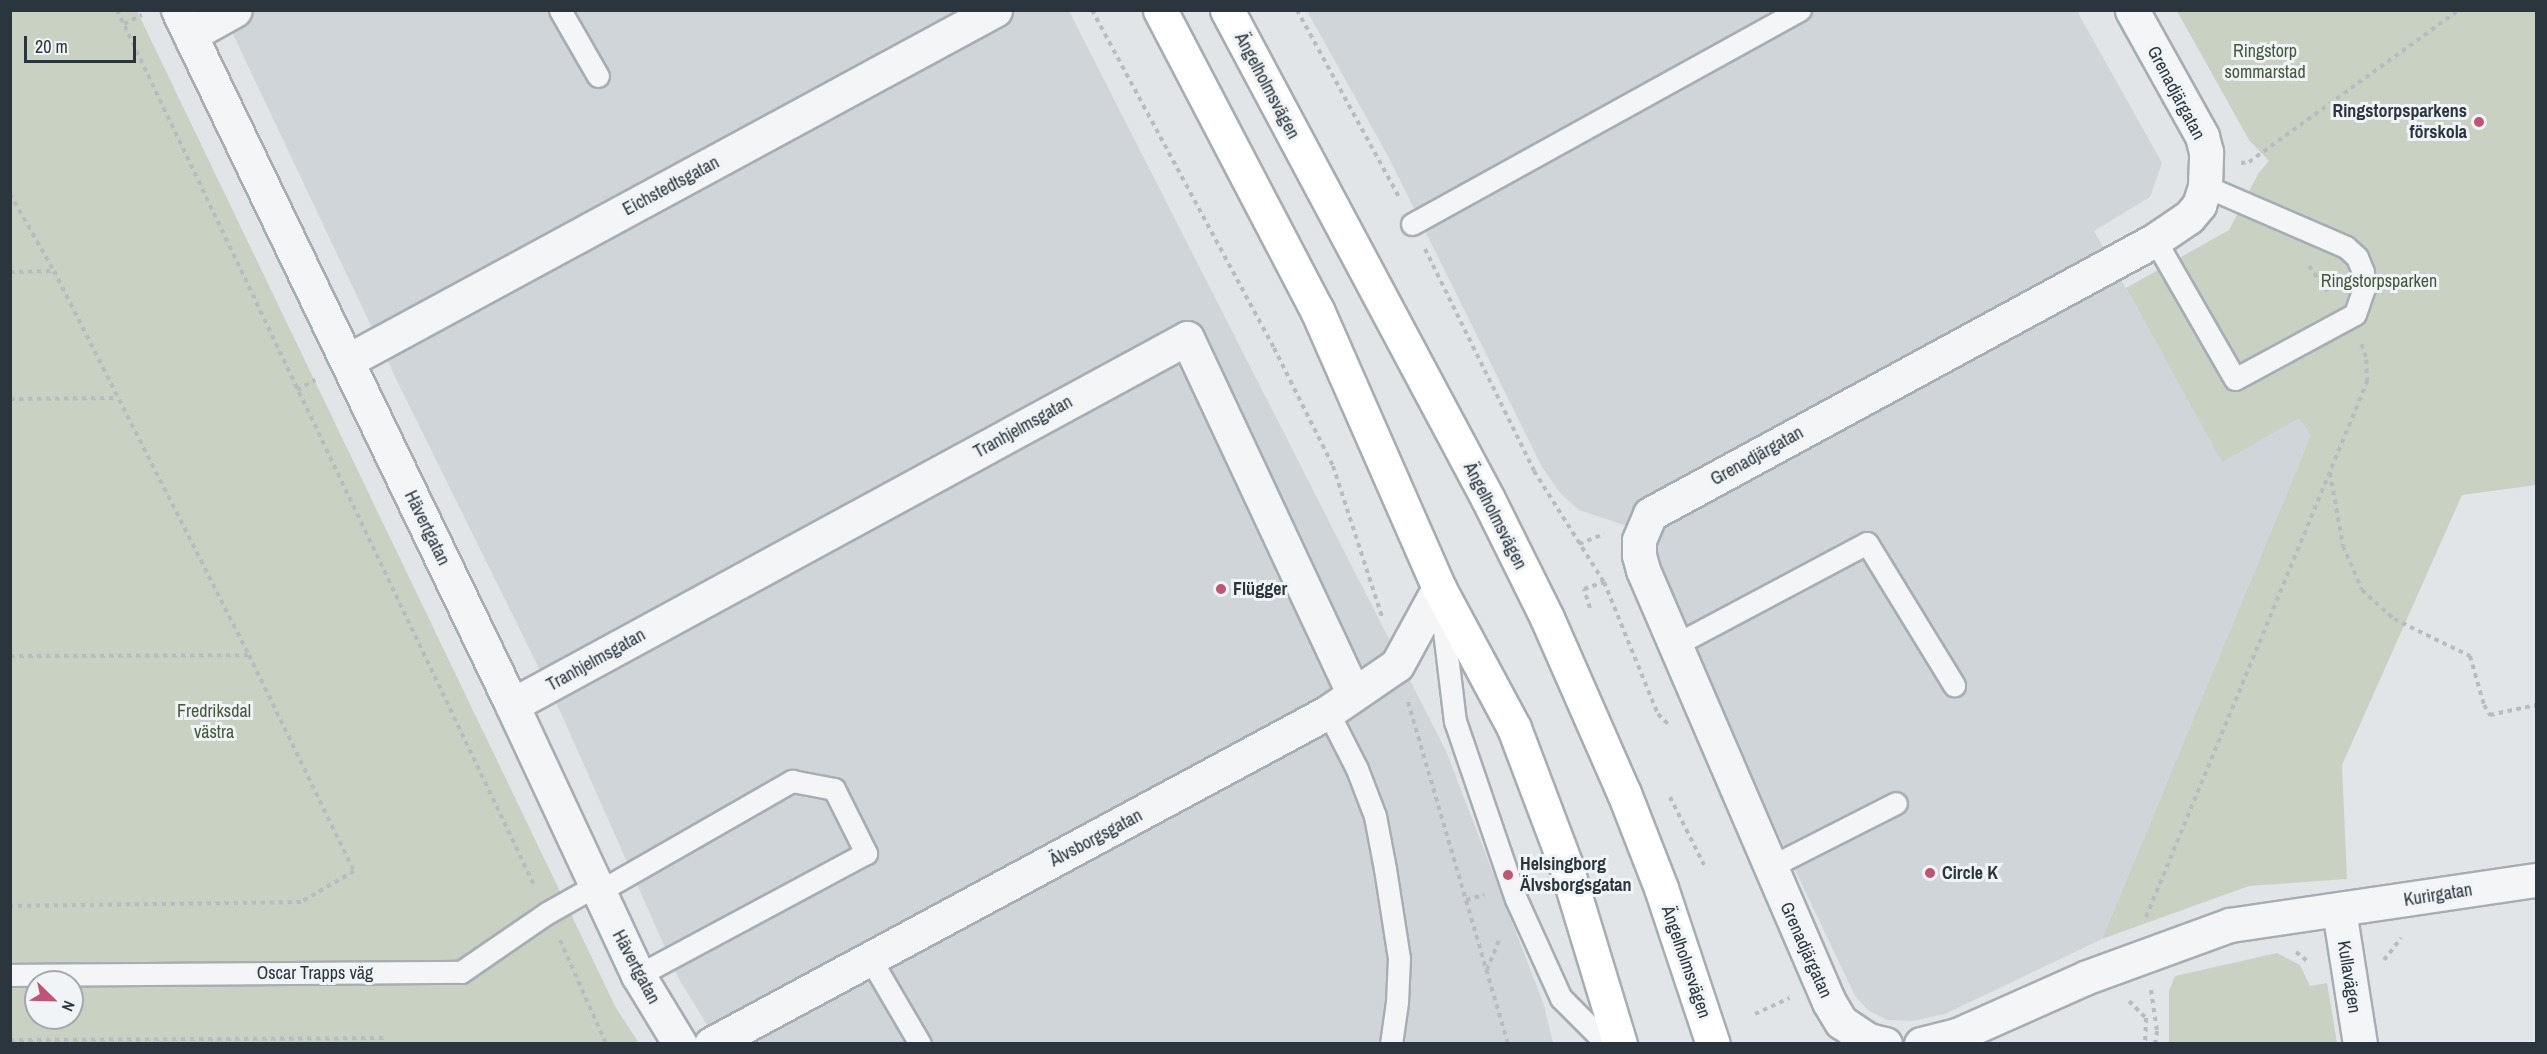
<!DOCTYPE html>
<meta charset="utf-8">
<style>
body{margin:0}
#map{position:relative;width:2547px;height:1054px;overflow:hidden;background:#e1e5e8;font-family:"Archivo Narrow",sans-serif}
div>[style]{position:absolute}
.built>*{inset:0;background:#d0d5da}
.green>*{inset:0;background:#c9d1c3}
.path>*{height:4px;margin-top:-2px;transform-origin:0;background:repeating-linear-gradient(90deg,#b8bbc0 0 4.5px,transparent 0 9px)}
.roads{filter:drop-shadow(2px 0 #a7adb2) drop-shadow(-2px 0 #a7adb2) drop-shadow(0 2px #a7adb2) drop-shadow(0 -2px #a7adb2)}
.service>*{height:21px;margin:-10.5px;padding:0 10.5px;transform-origin:10.5px;border-radius:10.5px;background:#f4f5f7}
.minor>*{height:33px;margin:-16.5px;padding:0 16.5px;transform-origin:16.5px;border-radius:16.5px;background:#f4f5f7}
.tertiary>*{height:33px;margin:-16.5px;padding:0 16.5px;transform-origin:16.5px;border-radius:16.5px;background:#f4f5f7}
.secondary>*{height:33px;margin:-16.5px;padding:0 16.5px;transform-origin:16.5px;border-radius:16.5px;background:#fff}
.dots>*{width:16px;height:16px;translate:-50% -50%;box-sizing:border-box;border:3px solid #f1f4f6;border-radius:50%}
span{translate:-50% -50%;white-space:nowrap;text-align:center;line-height:1.15;-webkit-text-stroke:6px #f1f4f6;paint-order:stroke}
.park-label{font-size:18px;color:#44593a}
.street-label{font-size:18px;color:#2b353e}
.poi-label{font-size:18px;color:#2b353e;font-weight:700}
.right{translate:-100% -50%;text-align:right}
.left{translate:0 -50%;text-align:left}
.frame{position:absolute;inset:0;border:12px solid #2b353e;pointer-events:none}
.north{position:absolute;left:24px;top:970px;width:60px;height:60px;box-sizing:border-box;background:#f1f4f6;border:2px solid #a2a8ac;border-radius:50%;rotate:113deg;font-size:16px;font-weight:700;line-height:24px;text-align:center;color:#2b353e}
.north::after{content:'';display:block;margin:auto;width:21px;height:27px;background:#c15373;clip-path:polygon(50% 0,100% 100%,50% 72%,0 100%)}
.scale{position:absolute;left:24px;top:36px;width:112px;height:27px;box-sizing:border-box;border:3px solid #2b353e;border-top:0;padding-left:8px;font-size:18px;line-height:21px;white-space:nowrap;color:#2b353e;-webkit-text-stroke:4px #f1f4f6;paint-order:stroke}
</style>
<div id="map">
<div class="built">
<i style="clip-path:polygon(222px 11px,1069px 11px,1446px 751px,1544px 1005px,1553px 1043px,718px 1043px,679px 979px,560px 711px,399px 385px)"></i>
<i style="clip-path:polygon(1307px 11px,2077px 11px,2162px 163px,2150px 197px,2094px 231px,2222px 461px,2299px 417px,2311px 435px,2102px 939px,1945px 1014px,1913px 1021px,1887px 1020px,1868px 1010px,1855px 996px,1654px 573px,1651px 534px,1579px 510px,1561px 494px,1542px 467px,1389px 158px)"></i>
</div>
<div class="green">
<i style="clip-path:polygon(evenodd,10px 11px,137px 11px,616px 1008px,639px 1043px,11px 1043px,10px 11px,36px 982px,72px 982px,72px 1018px,36px 1018px,36px 982px)"></i>
<i style="clip-path:polygon(2177px 11px,2536px 11px,2536px 485px,2462px 495px,2342px 765px,2347px 879px,2249px 886px,2102px 939px,2311px 435px,2299px 418px,2222px 462px,2126px 288px,2229px 230px,2258px 174px,2269px 161px,2249px 140px)"></i>
<i style="clip-path:polygon(2277px 953px,2300px 965px,2310px 986px,2327px 983px,2337px 1043px,2169px 1043px,2169px 991px,2175px 976px)"></i>
</div>
<div class="path">
<i style="left:117px;top:10px;width:972px;rotate:64.52deg"></i>
<i style="left:1092px;top:10px;width:384px;rotate:61.7deg"></i>
<i style="left:1274px;top:348px;width:132px;rotate:63.4deg"></i>
<i style="left:1333px;top:466px;width:159px;rotate:72deg"></i>
<i style="left:1297px;top:10px;width:213px;rotate:61.4deg"></i>
<i style="left:124px;top:24px;width:20px;rotate:-27deg"></i>
<i style="left:2241px;top:163px;width:8px;rotate:-7deg"></i>
<i style="left:2249px;top:162px;width:259px;rotate:-35.9deg"></i>
<i style="left:10px;top:194px;width:89px;rotate:60.3deg"></i>
<i style="left:54px;top:271px;width:431px;rotate:63.1deg"></i>
<i style="left:249px;top:655px;width:240px;rotate:64.1deg"></i>
<i style="left:354px;top:871px;width:61px;rotate:149.7deg"></i>
<i style="left:301px;top:902px;width:291px;rotate:179.2deg"></i>
<i style="left:1425px;top:249px;width:247px;rotate:63.8deg"></i>
<i style="left:1534px;top:471px;width:131px;rotate:57.8deg"></i>
<i style="left:1604px;top:582px;width:143px;rotate:67.8deg"></i>
<i style="left:1658px;top:714px;width:14px;rotate:45deg"></i>
<i style="left:2309px;top:266px;width:34px;rotate:54deg"></i>
<i style="left:10px;top:272px;width:44px;rotate:-1.3deg"></i>
<i style="left:297px;top:390px;width:21px;rotate:-29deg"></i>
<i style="left:10px;top:399px;width:106px;rotate:-0.5deg"></i>
<i style="left:2330px;top:473px;width:74px;rotate:79.9deg"></i>
<i style="left:2343px;top:546px;width:48px;rotate:66.6deg"></i>
<i style="left:2362px;top:590px;width:43px;rotate:42.2deg"></i>
<i style="left:2394px;top:619px;width:85px;rotate:26deg"></i>
<i style="left:2470px;top:656px;width:51px;rotate:74.1deg"></i>
<i style="left:2484px;top:705px;width:12px;rotate:59deg"></i>
<i style="left:2490px;top:715px;width:47px;rotate:-12.3deg"></i>
<i style="left:1579px;top:544px;width:27px;rotate:-22deg"></i>
<i style="left:1590px;top:608px;width:20px;rotate:-108deg"></i>
<i style="left:1584px;top:589px;width:21px;rotate:-19deg"></i>
<i style="left:10px;top:656px;width:239px;rotate:-0.2deg"></i>
<i style="left:1408px;top:702px;width:356px;rotate:73.7deg"></i>
<i style="left:1670px;top:797px;width:76px;rotate:63.4deg"></i>
<i style="left:1466px;top:900px;width:19px;rotate:-16deg"></i>
<i style="left:2146px;top:917px;width:579px;rotate:-67.56deg"></i>
<i style="left:2367px;top:382px;width:25px;rotate:-92deg"></i>
<i style="left:2366px;top:357px;width:15px;rotate:-110deg"></i>
<i style="left:560px;top:940px;width:114px;rotate:66.1deg"></i>
<i style="left:2296px;top:952px;width:16px;rotate:38deg"></i>
<i style="left:2384px;top:960px;width:28px;rotate:-52deg"></i>
<i style="left:1487px;top:970px;width:35px;rotate:-68deg"></i>
<i style="left:2151px;top:990px;width:41px;rotate:81.7deg"></i>
<i style="left:2157px;top:1031px;width:13px;rotate:99deg"></i>
<i style="left:2129px;top:1001px;width:24px;rotate:45deg"></i>
<i style="left:2146px;top:1018px;width:26px;rotate:92deg"></i>
<i style="left:1755px;top:1014px;width:38px;rotate:-25deg"></i>
<i style="left:10px;top:1040px;width:376px;rotate:-0.3deg"></i>
</div>
<div class="roads">
<div class="service">
<i style="left:560px;top:10px;width:76px;rotate:60.1deg"></i>
<i style="left:1412px;top:224px;width:443px;rotate:-28.9deg"></i>
<i style="left:2155px;top:240px;width:160px;rotate:60.1deg"></i>
<i style="left:2235px;top:379px;width:136px;rotate:-28.4deg"></i>
<i style="left:2355px;top:314px;width:28px;rotate:-71deg"></i>
<i style="left:2364px;top:288px;width:16px;rotate:-94deg"></i>
<i style="left:2363px;top:272px;width:16px;rotate:-112deg"></i>
<i style="left:2357px;top:257px;width:15px;rotate:-138deg"></i>
<i style="left:2346px;top:247px;width:154px;rotate:-156.6deg"></i>
<i style="left:1441px;top:606px;width:116px;rotate:83.1deg"></i>
<i style="left:1455px;top:721px;width:188px;rotate:71.1deg"></i>
<i style="left:1516px;top:899px;width:109px;rotate:65.6deg"></i>
<i style="left:1561px;top:998px;width:65px;rotate:45deg"></i>
<i style="left:1675px;top:645px;width:217px;rotate:-28deg"></i>
<i style="left:1867px;top:543px;width:167px;rotate:58.5deg"></i>
<i style="left:1328px;top:712px;width:64px;rotate:63deg"></i>
<i style="left:1357px;top:769px;width:50px;rotate:69deg"></i>
<i style="left:1375px;top:816px;width:54px;rotate:79.3deg"></i>
<i style="left:1385px;top:869px;width:90px;rotate:81.1deg"></i>
<i style="left:1399px;top:958px;width:44px;rotate:92.6deg"></i>
<i style="left:1397px;top:1002px;width:42px;rotate:98.1deg"></i>
<i style="left:1770px;top:867px;width:141px;rotate:-26.9deg"></i>
<i style="left:598px;top:892px;width:224px;rotate:-29.8deg"></i>
<i style="left:792px;top:781px;width:43px;rotate:10.8deg"></i>
<i style="left:834px;top:789px;width:72px;rotate:63.4deg"></i>
<i style="left:866px;top:853px;width:259px;rotate:151.8deg"></i>
<i style="left:871px;top:960px;width:97px;rotate:59.7deg"></i>
<i style="left:10px;top:975px;width:451px;rotate:-0.4deg"></i>
<i style="left:461px;top:972px;width:104px;rotate:-34.5deg"></i>
<i style="left:547px;top:913px;width:55px;rotate:-29.4deg"></i>
</div>
<div class="minor">
<i style="left:190px;top:35px;width:51px;rotate:-29.1deg"></i>
<i style="left:347px;top:361px;width:737px;rotate:-28.44deg"></i>
<i style="left:512px;top:705px;width:768px;rotate:-28.53deg"></i>
<i style="left:1187px;top:338px;width:393px;rotate:64.9deg"></i>
<i style="left:2339px;top:910px;width:136px;rotate:81.1deg"></i>
<i style="left:711px;top:1044px;width:701px;rotate:-28.28deg"></i>
<i style="left:1328px;top:712px;width:83px;rotate:-34.3deg"></i>
<i style="left:1397px;top:665px;width:88px;rotate:-61.4deg"></i>
<i style="left:1885px;top:1044px;width:17px;rotate:-167deg"></i>
<i style="left:1868px;top:1040px;width:32px;rotate:-146deg"></i>
<i style="left:1841px;top:1022px;width:23px;rotate:-121deg"></i>
<i style="left:1829px;top:1002px;width:470px;rotate:-113.3deg"></i>
<i style="left:1643px;top:570px;width:16px;rotate:-105deg"></i>
<i style="left:1639px;top:555px;width:15px;rotate:-90deg"></i>
<i style="left:1639px;top:540px;width:28px;rotate:-67deg"></i>
<i style="left:1650px;top:514px;width:575px;rotate:-28.48deg"></i>
<i style="left:2155px;top:240px;width:41px;rotate:-34.1deg"></i>
<i style="left:2189px;top:217px;width:16px;rotate:-50deg"></i>
<i style="left:2199px;top:205px;width:20px;rotate:-72deg"></i>
<i style="left:2205px;top:186px;width:34px;rotate:-88deg"></i>
<i style="left:2206px;top:152px;width:16px;rotate:-104deg"></i>
<i style="left:2202px;top:136px;width:144px;rotate:-119.1deg"></i>
<i style="left:1921px;top:1044px;width:37px;rotate:-14deg"></i>
<i style="left:1957px;top:1035px;width:142px;rotate:-24deg"></i>
<i style="left:2087px;top:977px;width:152px;rotate:-20deg"></i>
<i style="left:2230px;top:925px;width:309px;rotate:-8.4deg"></i>
</div>
<div class="tertiary">
<i style="left:178px;top:10px;width:771px;rotate:64.33deg"></i>
<i style="left:512px;top:705px;width:298px;rotate:65deg"></i>
<i style="left:638px;top:975px;width:81px;rotate:58.7deg"></i>
</div>
<div class="secondary">
<i style="left:1160px;top:10px;width:339px;rotate:62.4deg"></i>
<i style="left:1317px;top:310px;width:304px;rotate:66.3deg"></i>
<i style="left:1439px;top:588px;width:159px;rotate:61.8deg"></i>
<i style="left:1514px;top:728px;width:144px;rotate:69.3deg"></i>
<i style="left:1565px;top:863px;width:189px;rotate:73.1deg"></i>
<i style="left:1227px;top:10px;width:554px;rotate:61.91deg"></i>
<i style="left:1488px;top:499px;width:133px;rotate:63.6deg"></i>
<i style="left:1547px;top:618px;width:191px;rotate:66.3deg"></i>
<i style="left:1624px;top:793px;width:102px;rotate:68.7deg"></i>
<i style="left:1661px;top:888px;width:164px;rotate:71.6deg"></i>
</div>
</div>
<div class="dots">
<i style="left:2479px;top:122px;background:#c15373"></i>
<i style="left:1221px;top:589px;background:#c15373"></i>
<i style="left:1930px;top:873px;background:#c15373"></i>
<i style="left:1508px;top:875px;background:#c15373"></i>
</div>
<div class="park-label">
<span style="left:2265px;top:62px">Ringstorp<br>sommarstad</span>
<span style="left:2379px;top:281px">Ringstorpsparken</span>
<span style="left:214px;top:722px">Fredriksdal<br>västra</span>
</div>
<div class="street-label">
<span style="left:1267px;top:86px;rotate:62deg">Ängelholmsvägen</span>
<span style="left:2176px;top:93px;rotate:62deg">Grenadjärgatan</span>
<span style="left:671px;top:186px;rotate:-28deg">Eichstedtsgatan</span>
<span style="left:1023px;top:427px;rotate:-29deg">Tranhjelmsgatan</span>
<span style="left:1757px;top:456px;rotate:-29deg">Grenadjärgatan</span>
<span style="left:1495px;top:516px;rotate:63deg">Ängelholmsvägen</span>
<span style="left:427px;top:528px;rotate:64deg">Hävertgatan</span>
<span style="left:596px;top:660px;rotate:-29deg">Tranhjelmsgatan</span>
<span style="left:1096px;top:838px;rotate:-28deg">Älvsborgsgatan</span>
<span style="left:2438px;top:895px;rotate:-9deg">Kurirgatan</span>
<span style="left:1806px;top:950px;rotate:66deg">Grenadjärgatan</span>
<span style="left:1686px;top:962px;rotate:71deg">Ängelholmsvägen</span>
<span style="left:636px;top:967px;rotate:62deg">Hävertgatan</span>
<span style="left:315px;top:973px">Oscar Trapps väg</span>
<span style="left:2349px;top:977px;rotate:81deg">Kullavägen</span>
</div>
<div class="poi-label">
<span class="right" style="left:2467px;top:122px">Ringstorpsparkens<br>förskola</span>
<span class="left" style="left:1233px;top:589px">Flügger</span>
<span class="left" style="left:1520px;top:875px">Helsingborg<br>Älvsborgsgatan</span>
<span class="left" style="left:1942px;top:873px">Circle K</span>
</div>
<div class="frame"></div>
<div class="north">N</div>
<div class="scale">20 m</div>
</div>
